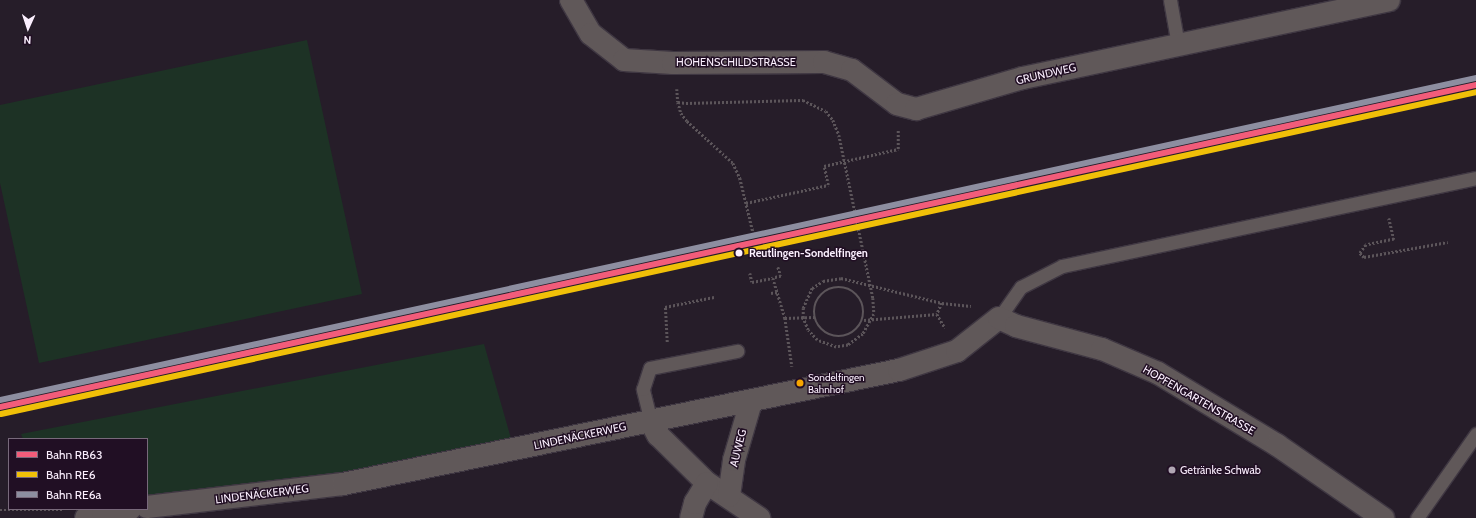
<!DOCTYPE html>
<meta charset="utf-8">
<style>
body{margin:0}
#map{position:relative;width:1476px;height:518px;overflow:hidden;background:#261d29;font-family:Cabin,sans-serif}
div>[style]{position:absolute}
.green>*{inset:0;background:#1d3225}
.path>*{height:2.5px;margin-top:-1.25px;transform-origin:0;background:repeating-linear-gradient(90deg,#5c555a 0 2px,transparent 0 4px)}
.path>.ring{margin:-1.25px;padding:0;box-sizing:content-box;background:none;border:2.5px solid #5c555a;border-radius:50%}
.roads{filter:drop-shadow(1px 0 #3f3742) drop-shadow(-1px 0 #3f3742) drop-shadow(0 1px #3f3742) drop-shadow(0 -1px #3f3742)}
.service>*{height:13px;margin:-6.5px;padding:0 6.5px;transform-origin:6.5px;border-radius:6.5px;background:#605859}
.minor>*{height:22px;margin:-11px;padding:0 11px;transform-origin:11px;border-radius:11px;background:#605859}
.path-bridge>*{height:2.5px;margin-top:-1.25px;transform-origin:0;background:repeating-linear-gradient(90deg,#5c555a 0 2px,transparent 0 4px)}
.rail-1>*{height:6px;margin:-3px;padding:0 3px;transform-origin:3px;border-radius:3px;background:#f25c7a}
.rail-2>*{height:6px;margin:-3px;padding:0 3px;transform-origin:3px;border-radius:3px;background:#f0c008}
.rail-3>*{height:6px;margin:-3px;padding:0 3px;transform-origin:3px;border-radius:3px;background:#8d8ea0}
.dots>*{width:11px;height:11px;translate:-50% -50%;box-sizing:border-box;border:2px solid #210f24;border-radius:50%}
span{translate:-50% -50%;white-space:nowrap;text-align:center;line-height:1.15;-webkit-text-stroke:3px #210f24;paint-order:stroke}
.bus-label{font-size:10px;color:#fbeffe}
.left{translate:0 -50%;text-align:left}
.street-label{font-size:11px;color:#fbeffe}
.stop-label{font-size:11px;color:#fbeffe;font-weight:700}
.poi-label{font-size:11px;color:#fbeffe}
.legend{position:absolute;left:8px;top:438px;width:140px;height:72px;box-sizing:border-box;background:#210f24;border:1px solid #78697b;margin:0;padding:5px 7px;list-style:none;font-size:12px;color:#fbeffe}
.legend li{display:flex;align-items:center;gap:8px;height:20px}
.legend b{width:20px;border:1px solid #78697b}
.north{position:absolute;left:8px;top:8px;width:40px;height:40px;-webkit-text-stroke:3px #210f24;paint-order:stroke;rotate:183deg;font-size:11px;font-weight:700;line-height:16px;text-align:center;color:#fbeffe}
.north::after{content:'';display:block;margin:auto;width:14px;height:18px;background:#fbeffe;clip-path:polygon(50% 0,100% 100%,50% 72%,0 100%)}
</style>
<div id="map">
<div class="green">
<i style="clip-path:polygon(307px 40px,362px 294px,39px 363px,0 183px,0 105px)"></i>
<i style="clip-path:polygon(484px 344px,514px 449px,341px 475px,147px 498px,147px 439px,23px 439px,21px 434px)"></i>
</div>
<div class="path">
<i style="left:677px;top:89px;width:13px;rotate:86deg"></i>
<i style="left:678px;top:102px;width:8px;rotate:7deg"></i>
<i style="left:686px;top:103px;width:117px;rotate:-1.5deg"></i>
<i style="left:803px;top:100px;width:25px;rotate:26deg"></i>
<i style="left:826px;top:111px;width:11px;rotate:52deg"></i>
<i style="left:833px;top:120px;width:16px;rotate:68deg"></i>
<i style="left:678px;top:102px;width:11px;rotate:75deg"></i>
<i style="left:681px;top:113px;width:10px;rotate:53deg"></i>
<i style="left:687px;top:121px;width:62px;rotate:42.4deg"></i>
<i style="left:733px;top:163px;width:17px;rotate:65deg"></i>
<i style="left:740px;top:178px;width:60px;rotate:76.4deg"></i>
<i style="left:746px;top:203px;width:84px;rotate:-12.4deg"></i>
<i style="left:828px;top:185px;width:19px;rotate:-102deg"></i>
<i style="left:824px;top:166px;width:76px;rotate:-12.9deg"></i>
<i style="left:898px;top:149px;width:19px;rotate:-90deg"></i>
<i style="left:1389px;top:218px;width:22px;rotate:77deg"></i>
<i style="left:1394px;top:239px;width:29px;rotate:168deg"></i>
<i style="left:1366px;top:245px;width:10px;rotate:127deg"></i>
<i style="left:1360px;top:253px;width:6px;rotate:45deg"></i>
<i style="left:1364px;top:257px;width:85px;rotate:-10.1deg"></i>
<i style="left:778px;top:267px;width:9px;rotate:72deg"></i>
<i style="left:781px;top:276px;width:8px;rotate:166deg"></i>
<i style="left:773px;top:278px;width:42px;rotate:73.3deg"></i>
<i style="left:785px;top:318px;width:49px;rotate:81.7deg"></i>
<i style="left:750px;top:273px;width:9px;rotate:77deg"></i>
<i style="left:752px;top:282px;width:21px;rotate:-11deg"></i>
<i style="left:841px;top:278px;width:104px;rotate:13.9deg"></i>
<i style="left:942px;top:303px;width:29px;rotate:6deg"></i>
<i class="ring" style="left:814px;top:287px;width:47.5px;height:47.5px"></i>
<i style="left:771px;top:293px;width:6px;rotate:-9deg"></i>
<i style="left:942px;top:303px;width:12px;rotate:114deg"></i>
<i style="left:937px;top:314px;width:16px;rotate:60deg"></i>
<i style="left:785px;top:318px;width:29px;rotate:-2deg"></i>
<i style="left:864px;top:320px;width:73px;rotate:-4.7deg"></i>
<i style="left:667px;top:342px;width:35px;rotate:-93deg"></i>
<i style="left:665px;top:307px;width:50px;rotate:-11.5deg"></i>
<i style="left:0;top:510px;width:62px"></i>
</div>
<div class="roads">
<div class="service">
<i style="left:1170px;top:0;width:46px;rotate:79.9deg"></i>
<i style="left:999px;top:318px;width:38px;rotate:-55deg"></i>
<i style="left:1021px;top:287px;width:46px;rotate:-27.1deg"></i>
<i style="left:1062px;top:266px;width:423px;rotate:-12deg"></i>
<i style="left:651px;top:422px;width:34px;rotate:-104deg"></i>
<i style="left:643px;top:389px;width:22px;rotate:-72deg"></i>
<i style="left:650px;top:368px;width:89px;rotate:-11.1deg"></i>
<i style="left:1417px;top:518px;width:103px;rotate:-54.9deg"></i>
</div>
<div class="minor">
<i style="left:571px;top:0;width:39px;rotate:60deg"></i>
<i style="left:591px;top:34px;width:42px;rotate:38.2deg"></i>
<i style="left:624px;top:60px;width:49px;rotate:3.5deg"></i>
<i style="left:673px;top:63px;width:151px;rotate:-0.4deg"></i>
<i style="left:824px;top:62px;width:29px;rotate:16deg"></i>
<i style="left:852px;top:70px;width:56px;rotate:37.1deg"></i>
<i style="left:897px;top:104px;width:20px;rotate:15deg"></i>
<i style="left:916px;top:109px;width:111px;rotate:-16.2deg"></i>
<i style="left:1023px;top:78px;width:374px;rotate:-12deg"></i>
<i style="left:651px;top:422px;width:15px;rotate:62deg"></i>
<i style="left:658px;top:435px;width:69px;rotate:44.4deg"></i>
<i style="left:707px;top:483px;width:63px;rotate:33.9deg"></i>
<i style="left:729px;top:496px;width:36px;rotate:-82deg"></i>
<i style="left:734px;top:460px;width:60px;rotate:-73.7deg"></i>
<i style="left:147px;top:507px;width:197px;rotate:-6.7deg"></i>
<i style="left:343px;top:484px;width:568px;rotate:-11.59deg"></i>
<i style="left:899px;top:370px;width:61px;rotate:-18.1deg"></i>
<i style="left:957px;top:351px;width:53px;rotate:-38.2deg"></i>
<i style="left:999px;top:318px;width:19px;rotate:25deg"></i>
<i style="left:1016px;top:326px;width:89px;rotate:15deg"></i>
<i style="left:1102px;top:349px;width:61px;rotate:23.2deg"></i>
<i style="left:1158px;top:373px;width:139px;rotate:31.2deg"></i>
<i style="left:1277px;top:445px;width:129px;rotate:34.6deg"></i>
<i style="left:86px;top:518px;width:18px;rotate:-19deg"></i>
<i style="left:103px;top:512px;width:27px;rotate:-6deg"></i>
<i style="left:691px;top:518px;width:16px;rotate:-75deg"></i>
<i style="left:695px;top:503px;width:23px;rotate:-59deg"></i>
</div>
</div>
<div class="path-bridge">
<i style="left:839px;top:135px;width:167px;rotate:78.2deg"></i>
<i style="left:873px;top:298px;width:16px;rotate:86deg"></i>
<i style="left:874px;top:314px;width:23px;rotate:119deg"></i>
<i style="left:863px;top:334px;width:19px;rotate:144deg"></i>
<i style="left:848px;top:345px;width:12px;rotate:171deg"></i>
<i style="left:836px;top:347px;width:20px;rotate:-160deg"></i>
<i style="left:817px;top:340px;width:13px;rotate:-132deg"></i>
<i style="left:808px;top:330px;width:13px;rotate:-113deg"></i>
<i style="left:803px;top:318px;width:10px;rotate:-90deg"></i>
<i style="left:803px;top:308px;width:22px;rotate:-66deg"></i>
<i style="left:812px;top:288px;width:13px;rotate:-32deg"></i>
<i style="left:823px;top:281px;width:18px;rotate:-9deg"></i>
</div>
<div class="rail-1">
<i style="left:0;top:407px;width:1511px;rotate:-12.31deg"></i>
</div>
<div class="rail-2">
<i style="left:1px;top:414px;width:1510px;rotate:-12.31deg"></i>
</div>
<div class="rail-3">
<i style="left:0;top:400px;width:1510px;rotate:-12.31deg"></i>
</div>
<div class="dots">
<i style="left:739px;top:253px;background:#fbeffe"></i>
<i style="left:800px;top:383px;background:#f7a600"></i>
<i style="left:1172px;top:470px;background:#b0a6b3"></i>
</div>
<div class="bus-label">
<span class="left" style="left:808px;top:383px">Sondelfingen<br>Bahnhof</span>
</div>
<div class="street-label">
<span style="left:736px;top:62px">HOHENSCHILDSTRASSE</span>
<span style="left:1046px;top:74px;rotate:-13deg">GRUNDWEG</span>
<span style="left:1199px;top:400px;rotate:30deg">HOPFENGARTENSTRASSE</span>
<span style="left:580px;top:436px;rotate:-12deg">LINDENÄCKERWEG</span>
<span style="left:738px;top:448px;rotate:-76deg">AUWEG</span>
<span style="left:262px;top:494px;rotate:-7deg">LINDENÄCKERWEG</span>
</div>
<div class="stop-label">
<span class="left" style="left:749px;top:253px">Reutlingen-Sondelfingen</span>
</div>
<div class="poi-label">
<span class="left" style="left:1180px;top:470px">Getränke Schwab</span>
</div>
<ul class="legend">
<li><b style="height:5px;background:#f25c7a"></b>Bahn RB63</li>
<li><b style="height:5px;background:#f0c008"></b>Bahn RE6</li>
<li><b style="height:5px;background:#8d8ea0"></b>Bahn RE6a</li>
</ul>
<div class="north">N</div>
</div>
